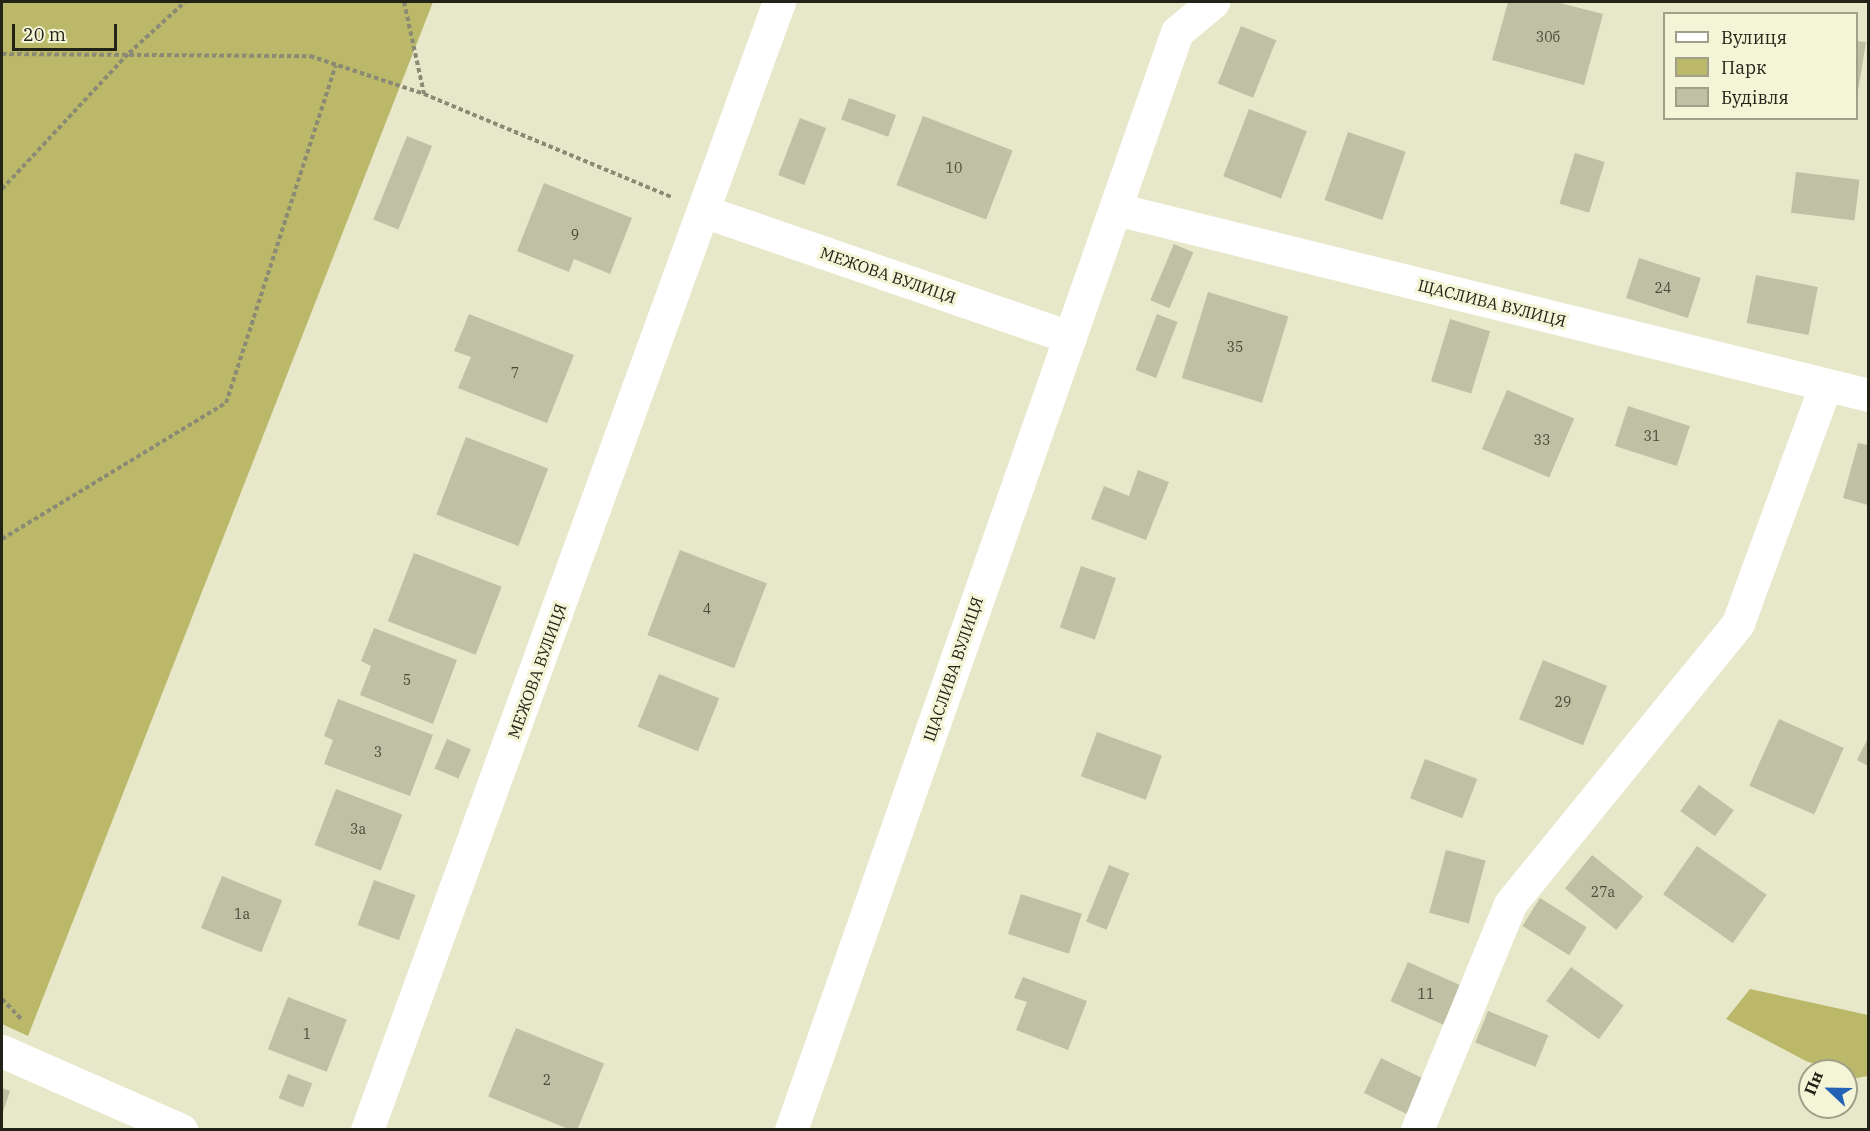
<!DOCTYPE html>
<meta charset="utf-8">
<style>
body{margin:0}
#map{position:relative;width:1870px;height:1131px;overflow:hidden;background:#e7e7ca;font-family:"IBM Plex Serif",serif}
div>[style]{position:absolute}
.green>*{inset:0;background:#bbb86a}
.building>*{inset:0;background:#c0c0a4;transform-origin:0 0}
.path>*{height:4px;margin-top:-2px;transform-origin:0;background:repeating-linear-gradient(90deg,#8a8a75 0 4.5px,transparent 0 7.5px)}
.minor>*{height:33px;margin:-16.5px;padding:0 16.5px;transform-origin:16.5px;border-radius:16.5px;background:#fff}
span{translate:-50% -50%;white-space:nowrap;text-align:center;line-height:1.15;-webkit-text-stroke:6px #f4f4d7;paint-order:stroke}
.number-label{font-size:14px;color:#4a4a3a}
.number-label span{-webkit-text-stroke-width:0}
.street-label{font-size:16px;color:#222217}
.frame{position:absolute;inset:0;border:3px solid #222217;pointer-events:none}
.legend{position:absolute;left:1663px;top:12px;width:195px;height:108px;box-sizing:border-box;background:#f4f4d7;border:2px solid #a0a08a;margin:0;padding:8px 10px;list-style:none;font-size:18px;color:#222217}
.legend li{display:flex;align-items:center;gap:12px;height:30px}
.legend b{width:30px;border:2px solid #a0a08a}
.north{position:absolute;left:1798px;top:1059px;width:60px;height:60px;box-sizing:border-box;background:#f4f4d7;border:2px solid #a0a08a;border-radius:50%;rotate:292deg;font-size:16px;font-weight:700;line-height:24px;text-align:center;color:#222217}
.north::after{content:'';display:block;margin:auto;width:21px;height:27px;background:#2362b4;clip-path:polygon(50% 0,100% 100%,50% 72%,0 100%)}
.scale{position:absolute;left:12px;top:24px;width:105px;height:27px;box-sizing:border-box;border:3px solid #222217;border-top:0;padding-left:8px;font-size:18px;line-height:21px;white-space:nowrap;color:#222217;-webkit-text-stroke:4px #f4f4d7;paint-order:stroke}
</style>
<div id="map">
<div class="green">
<i style="clip-path:polygon(2px 2px,433px 2px,28px 1036px,2px 1024px)"></i>
<i style="clip-path:polygon(1750px 989px,1868px 1015px,1868px 1076px,1857px 1078px,1806px 1061px,1726px 1019px)"></i>
</div>
<div class="building">
<i style="clip-path:polygon(1508px 2px,1556px 2px,1603px 14px,1584px 85px,1492px 60px)"></i>
<i style="left:1241px;top:26px;width:38px;height:62px;rotate:22deg"></i>
<i style="clip-path:polygon(1856px 41px,1866px 42px,1858px 91px,1856px 91px)"></i>
<i style="left:849px;top:98px;width:50px;height:23px;rotate:20deg"></i>
<i style="left:1249px;top:109px;width:62px;height:72px;rotate:21deg"></i>
<i style="left:923px;top:116px;width:96px;height:74px;rotate:21deg"></i>
<i style="left:800px;top:118px;width:28px;height:61px;rotate:21deg"></i>
<i style="left:1348px;top:132px;width:61px;height:72px;rotate:19deg"></i>
<i style="left:407px;top:136px;width:27px;height:90px;rotate:22deg"></i>
<i style="left:1575px;top:153px;width:31px;height:53px;rotate:17deg"></i>
<i style="left:1796px;top:172px;width:64px;height:41px;rotate:7deg"></i>
<i style="clip-path:polygon(544px 183px,632px 218px,610px 274px,574px 259px,569px 272px,517px 251px)"></i>
<i style="left:1174px;top:244px;width:21px;height:61px;rotate:23deg"></i>
<i style="left:1639px;top:258px;width:65px;height:42px;rotate:18deg"></i>
<i style="left:1756px;top:275px;width:63px;height:49px;rotate:11deg"></i>
<i style="left:1208px;top:292px;width:84px;height:90px;rotate:17deg"></i>
<i style="clip-path:polygon(469px 314px,574px 355px,547px 423px,458px 388px,471px 357px,454px 351px)"></i>
<i style="left:1157px;top:314px;width:22px;height:60px;rotate:21deg"></i>
<i style="left:1450px;top:319px;width:42px;height:65px;rotate:17deg"></i>
<i style="left:1507px;top:390px;width:73px;height:64px;rotate:23deg"></i>
<i style="left:1628px;top:406px;width:65px;height:42px;rotate:18deg"></i>
<i style="left:466px;top:437px;width:88px;height:83px;rotate:21deg"></i>
<i style="clip-path:polygon(1858px 443px,1868px 445px,1868px 505px,1843px 498px)"></i>
<i style="clip-path:polygon(1138px 470px,1169px 482px,1146px 540px,1091px 519px,1104px 486px,1129px 496px)"></i>
<i style="left:680px;top:550px;width:93px;height:91px;rotate:21deg"></i>
<i style="left:414px;top:553px;width:94px;height:73px;rotate:21deg"></i>
<i style="left:1081px;top:566px;width:37px;height:65px;rotate:19deg"></i>
<i style="clip-path:polygon(374px 628px,457px 660px,433px 724px,360px 695px,371px 666px,361px 661px)"></i>
<i style="left:1543px;top:660px;width:69px;height:64px;rotate:22deg"></i>
<i style="left:659px;top:674px;width:65px;height:57px;rotate:22deg"></i>
<i style="clip-path:polygon(338px 699px,433px 735px,410px 796px,324px 764px,333px 740px,324px 736px)"></i>
<i style="left:1779px;top:719px;width:71px;height:73px;rotate:24deg"></i>
<i style="left:1097px;top:732px;width:69px;height:47px;rotate:20deg"></i>
<i style="clip-path:polygon(1868px 738px,1868px 766px,1857px 760px)"></i>
<i style="left:447px;top:739px;width:26px;height:32px;rotate:23deg"></i>
<i style="left:1425px;top:759px;width:56px;height:42px;rotate:21deg"></i>
<i style="left:1699px;top:785px;width:43px;height:32px;rotate:36deg"></i>
<i style="left:336px;top:789px;width:71px;height:60px;rotate:21deg"></i>
<i style="left:1697px;top:846px;width:85px;height:59px;rotate:35deg"></i>
<i style="left:1446px;top:850px;width:41px;height:65px;rotate:15deg"></i>
<i style="left:1592px;top:855px;width:66px;height:43px;rotate:39deg"></i>
<i style="left:1109px;top:865px;width:22px;height:61px;rotate:22deg"></i>
<i style="left:222px;top:876px;width:65px;height:56px;rotate:22deg"></i>
<i style="left:374px;top:880px;width:44px;height:48px;rotate:20deg"></i>
<i style="left:1021px;top:894px;width:64px;height:42px;rotate:18deg"></i>
<i style="left:1540px;top:898px;width:55px;height:33px;rotate:32deg"></i>
<i style="left:1408px;top:962px;width:58px;height:43px;rotate:24deg"></i>
<i style="left:1571px;top:967px;width:65px;height:42px;rotate:36deg"></i>
<i style="clip-path:polygon(1023px 977px,1087px 1001px,1068px 1050px,1016px 1030px,1027px 1002px,1014px 998px)"></i>
<i style="left:288px;top:997px;width:63px;height:56px;rotate:21deg"></i>
<i style="left:1488px;top:1011px;width:65px;height:34px;rotate:22deg"></i>
<i style="left:516px;top:1028px;width:95px;height:74px;rotate:22deg"></i>
<i style="left:1381px;top:1058px;width:51px;height:39px;rotate:26deg"></i>
<i style="left:288px;top:1074px;width:26px;height:26px;rotate:21deg"></i>
<i style="clip-path:polygon(2px 1088px,10px 1091px,2px 1115px)"></i>
</div>
<div class="path">
<i style="left:404px;top:2px;width:94px;rotate:77.7deg"></i>
<i style="left:424px;top:94px;width:268px;rotate:22.6deg"></i>
<i style="left:2px;top:54px;width:308px;rotate:0.4deg"></i>
<i style="left:310px;top:56px;width:120px;rotate:18.4deg"></i>
<i style="left:2px;top:189px;width:186px;rotate:-47deg"></i>
<i style="left:129px;top:53px;width:76px;rotate:-42.3deg"></i>
<i style="left:2px;top:539px;width:262px;rotate:-31.3deg"></i>
<i style="left:226px;top:403px;width:355px;rotate:-72deg"></i>
<i style="left:2px;top:999px;width:30px;rotate:46deg"></i>
</div>
<div class="minor">
<i style="left:1116px;top:209px;width:775px;rotate:13.89deg"></i>
<i style="left:706px;top:212px;width:385px;rotate:19deg"></i>
<i style="left:2px;top:1051px;width:196px;rotate:23.8deg"></i>
<i style="left:367px;top:1130px;width:1201px;rotate:-69.94deg"></i>
<i style="left:791px;top:1130px;width:1164px;rotate:-70.63deg"></i>
<i style="left:1177px;top:32px;width:47px;rotate:-39.8deg"></i>
<i style="left:1417px;top:1130px;width:244px;rotate:-67.6deg"></i>
<i style="left:1510px;top:904px;width:362px;rotate:-50.9deg"></i>
<i style="left:1738px;top:623px;width:252px;rotate:-69.8deg"></i>
</div>
<div class="number-label">
<span style="left:1548px;top:37px">30б</span>
<span style="left:954px;top:168px">10</span>
<span style="left:575px;top:235px">9</span>
<span style="left:1663px;top:288px">24</span>
<span style="left:1235px;top:347px">35</span>
<span style="left:515px;top:373px">7</span>
<span style="left:1652px;top:436px">31</span>
<span style="left:1542px;top:440px">33</span>
<span style="left:707px;top:609px">4</span>
<span style="left:407px;top:680px">5</span>
<span style="left:1563px;top:702px">29</span>
<span style="left:378px;top:752px">3</span>
<span style="left:358px;top:829px">3а</span>
<span style="left:1603px;top:892px">27a</span>
<span style="left:242px;top:914px">1а</span>
<span style="left:1426px;top:994px">11</span>
<span style="left:307px;top:1034px">1</span>
<span style="left:547px;top:1080px">2</span>
</div>
<div class="street-label">
<span style="left:888px;top:275px;rotate:19deg">МЕЖОВА ВУЛИЦЯ</span>
<span style="left:1492px;top:303px;rotate:14deg">ЩАСЛИВА ВУЛИЦЯ</span>
<span style="left:953px;top:669px;rotate:-71deg">ЩАСЛИВА ВУЛИЦЯ</span>
<span style="left:537px;top:671px;rotate:-70deg">МЕЖОВА ВУЛИЦЯ</span>
</div>
<div class="frame"></div>
<ul class="legend">
<li><b style="height:8px;background:#fff"></b>Вулиця</li>
<li><b style="height:16px;background:#bbb86a"></b>Парк</li>
<li><b style="height:16px;background:#c0c0a4"></b>Будівля</li>
</ul>
<div class="north">Пн</div>
<div class="scale">20 m</div>
</div>
